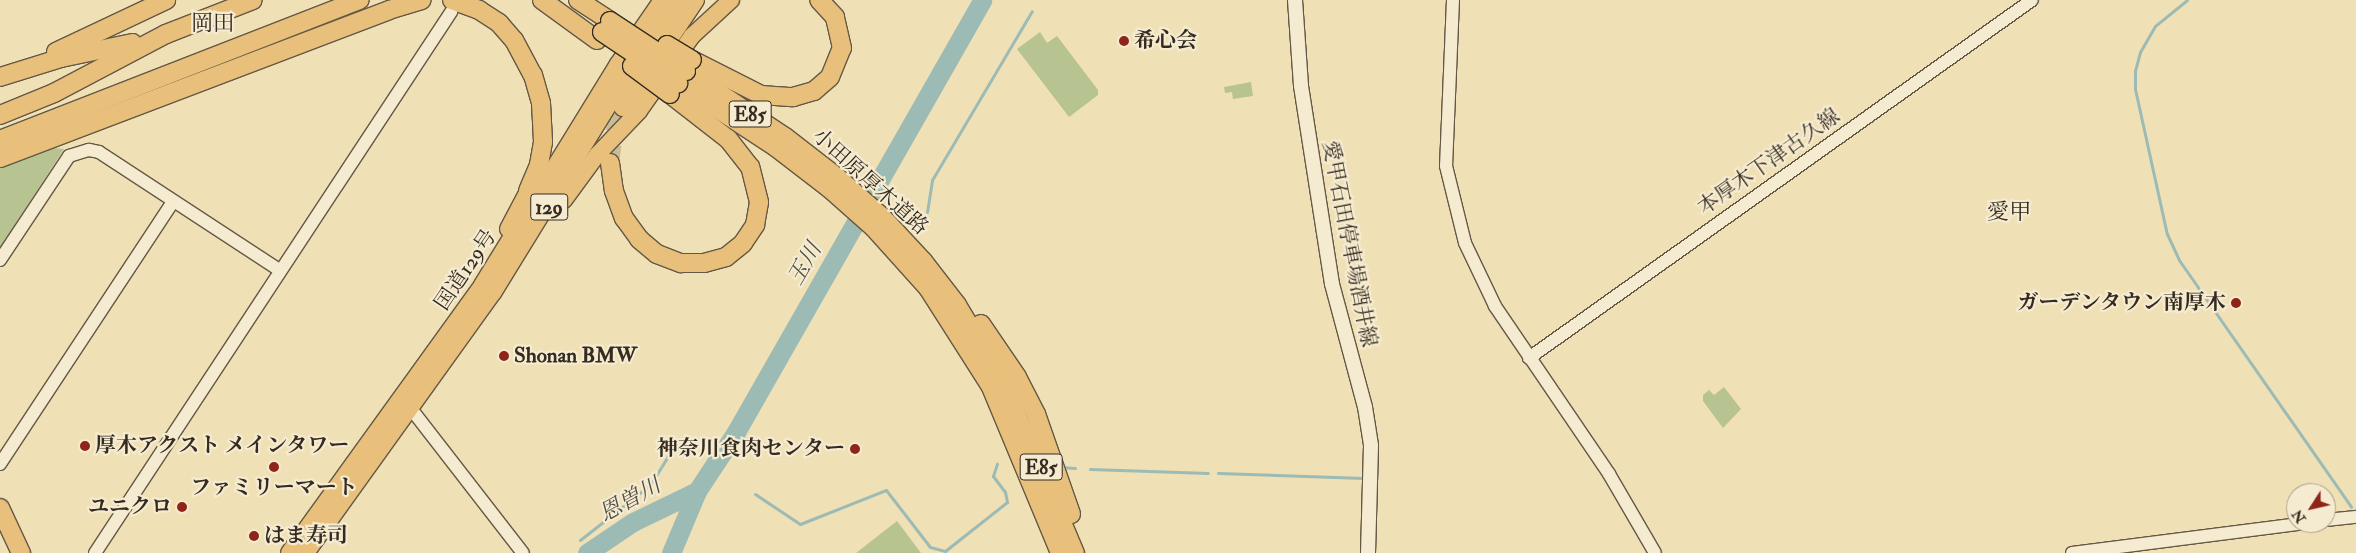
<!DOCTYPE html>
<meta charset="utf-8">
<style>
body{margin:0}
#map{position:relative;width:2356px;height:553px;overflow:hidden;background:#f0e0b6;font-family:"IM FELL Double Pica","Noto Serif JP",serif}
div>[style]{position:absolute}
.green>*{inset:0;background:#b7c390}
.stream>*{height:3px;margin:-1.5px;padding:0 1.5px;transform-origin:1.5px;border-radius:1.5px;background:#9cbbb5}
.river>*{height:19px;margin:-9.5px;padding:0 9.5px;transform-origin:9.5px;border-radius:9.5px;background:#9cbbb5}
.motorway-tunnel>*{height:18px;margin-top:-9px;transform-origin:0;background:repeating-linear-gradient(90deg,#cbbc98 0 18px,transparent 0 27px)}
.roads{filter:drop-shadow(1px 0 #645846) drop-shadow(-1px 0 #645846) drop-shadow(0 1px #645846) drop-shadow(0 -1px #645846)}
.tertiary>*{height:12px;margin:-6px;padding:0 6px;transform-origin:6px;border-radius:6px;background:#f5ebd0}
.secondary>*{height:14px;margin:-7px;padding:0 7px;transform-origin:7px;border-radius:7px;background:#f5ebd0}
.trunk>*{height:16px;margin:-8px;padding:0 8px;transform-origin:8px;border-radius:8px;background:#e8c07b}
.motorway>*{height:18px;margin:-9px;padding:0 9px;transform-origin:9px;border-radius:9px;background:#e8c07b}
.bridges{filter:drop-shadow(1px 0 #352b21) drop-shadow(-1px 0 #352b21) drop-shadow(0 1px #352b21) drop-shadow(0 -1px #352b21)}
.motorway-bridge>*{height:18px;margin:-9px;padding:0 9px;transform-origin:9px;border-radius:9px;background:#e8c07b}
.dots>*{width:14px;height:14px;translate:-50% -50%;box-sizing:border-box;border:2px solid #f5ebd0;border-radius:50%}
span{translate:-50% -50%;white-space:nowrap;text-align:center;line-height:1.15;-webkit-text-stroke:4.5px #f5ebd0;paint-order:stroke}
.shield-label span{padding:1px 4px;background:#f5ebd0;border:1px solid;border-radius:4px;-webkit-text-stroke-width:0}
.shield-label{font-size:20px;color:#352b21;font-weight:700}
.poi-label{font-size:21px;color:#352b21;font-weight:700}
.left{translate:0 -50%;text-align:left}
.right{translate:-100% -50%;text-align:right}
.street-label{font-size:21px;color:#352b21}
.neighbourhood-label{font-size:22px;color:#352b21}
.water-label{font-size:22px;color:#4f4f46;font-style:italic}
.north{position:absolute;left:2286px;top:483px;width:50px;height:50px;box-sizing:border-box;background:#f5ebd0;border:1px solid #a89e8a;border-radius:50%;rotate:235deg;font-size:14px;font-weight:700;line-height:20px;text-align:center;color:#352b21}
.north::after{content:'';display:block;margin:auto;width:18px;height:22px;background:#8f2418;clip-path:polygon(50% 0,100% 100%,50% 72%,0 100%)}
</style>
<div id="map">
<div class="green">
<i style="clip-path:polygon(1040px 32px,1047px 43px,1057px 36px,1098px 90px,1098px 95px,1069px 117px,1017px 49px)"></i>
<i style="clip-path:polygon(1251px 82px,1253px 96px,1233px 99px,1232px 92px,1225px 93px,1224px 87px)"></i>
<i style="clip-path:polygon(43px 147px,64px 149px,0 248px,0 165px)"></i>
<i style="clip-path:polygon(1724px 387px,1741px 409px,1723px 428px,1703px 401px,1703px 395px,1709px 390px,1714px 395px)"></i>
<i style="clip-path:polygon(897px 521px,921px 553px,856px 553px)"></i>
</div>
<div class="stream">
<i style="left:2187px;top:0;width:41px;rotate:140.9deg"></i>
<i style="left:2155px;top:26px;width:30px;rotate:120deg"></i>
<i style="left:2140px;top:52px;width:20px;rotate:105deg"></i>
<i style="left:2135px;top:71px;width:18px;rotate:90deg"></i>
<i style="left:2135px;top:89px;width:148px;rotate:77.6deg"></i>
<i style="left:2167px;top:234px;width:29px;rotate:65deg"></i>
<i style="left:2179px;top:260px;width:301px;rotate:55.1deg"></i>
<i style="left:927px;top:212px;width:32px;rotate:-81deg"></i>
<i style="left:932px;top:180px;width:196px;rotate:-59.4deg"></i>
<i style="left:1060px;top:467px;width:15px;rotate:4deg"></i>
<i style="left:1090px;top:469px;width:118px;rotate:1.9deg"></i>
<i style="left:1218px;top:473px;width:145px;rotate:2deg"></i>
<i style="left:755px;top:494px;width:54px;rotate:33.7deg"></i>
<i style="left:800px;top:524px;width:92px;rotate:-21.6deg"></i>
<i style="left:886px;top:490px;width:72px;rotate:52.3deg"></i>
<i style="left:930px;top:547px;width:16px;rotate:15deg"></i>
<i style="left:945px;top:551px;width:79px;rotate:-38.3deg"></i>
<i style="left:1007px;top:502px;width:10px;rotate:-101deg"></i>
<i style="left:1005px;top:492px;width:20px;rotate:-127deg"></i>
<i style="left:993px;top:476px;width:13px;rotate:-72deg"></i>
<i style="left:580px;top:540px;width:89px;rotate:-38.2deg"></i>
<i style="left:650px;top:485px;width:38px;rotate:-58deg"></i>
</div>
<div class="river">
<i style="left:587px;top:553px;width:55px;rotate:-34deg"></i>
<i style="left:633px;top:522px;width:71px;rotate:-25.8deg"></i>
<i style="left:671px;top:553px;width:67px;rotate:-67.2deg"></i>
<i style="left:697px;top:491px;width:71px;rotate:-56.5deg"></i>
<i style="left:736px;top:432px;width:497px;rotate:-60.3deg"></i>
</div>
<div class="motorway-tunnel">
<i style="left:610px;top:163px;width:30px;rotate:-82deg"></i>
<i style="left:614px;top:133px;width:28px;rotate:-71deg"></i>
</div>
<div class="roads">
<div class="tertiary">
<i style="left:1453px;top:0;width:166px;rotate:92.4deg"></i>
<i style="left:1446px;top:166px;width:79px;rotate:76.1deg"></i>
<i style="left:1465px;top:243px;width:70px;rotate:64.5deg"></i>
<i style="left:1495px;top:306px;width:203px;rotate:55.8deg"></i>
<i style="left:1609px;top:474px;width:91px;rotate:59.8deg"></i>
<i style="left:0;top:260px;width:125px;rotate:-56.4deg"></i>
<i style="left:69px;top:156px;width:21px;rotate:-17deg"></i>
<i style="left:89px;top:150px;width:10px;rotate:11deg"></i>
<i style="left:99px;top:152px;width:215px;rotate:33.2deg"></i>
<i style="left:1529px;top:358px;width:617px;rotate:-35.44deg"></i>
<i style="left:405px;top:401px;width:192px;rotate:52.2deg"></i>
<i style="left:0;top:464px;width:314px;rotate:-56.6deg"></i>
<i style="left:2326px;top:520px;width:30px;rotate:-6deg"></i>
<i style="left:95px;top:553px;width:648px;rotate:-56.65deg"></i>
<i style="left:2072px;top:553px;width:235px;rotate:-7.3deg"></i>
</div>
<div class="secondary">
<i style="left:1295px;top:0;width:86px;rotate:86deg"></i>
<i style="left:1301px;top:86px;width:200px;rotate:81.1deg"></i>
<i style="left:1332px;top:284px;width:127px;rotate:75deg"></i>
<i style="left:1365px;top:407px;width:39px;rotate:81deg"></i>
<i style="left:1371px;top:446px;width:107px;rotate:91.6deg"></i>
</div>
<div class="trunk">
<i style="left:564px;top:200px;width:56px;rotate:-53.7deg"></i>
<i style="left:597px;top:155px;width:61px;rotate:-46.3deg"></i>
<i style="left:639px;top:111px;width:92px;rotate:-54.8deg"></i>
<i style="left:692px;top:36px;width:53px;rotate:-42.7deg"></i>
<i style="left:508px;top:229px;width:43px;rotate:-62.2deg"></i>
<i style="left:289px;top:553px;width:330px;rotate:-54.2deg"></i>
<i style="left:482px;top:285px;width:259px;rotate:-58.4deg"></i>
<i style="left:618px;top:64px;width:78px;rotate:-55.5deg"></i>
<i style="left:306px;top:553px;width:320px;rotate:-54.3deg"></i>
<i style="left:493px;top:293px;width:256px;rotate:-58.4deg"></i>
<i style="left:627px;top:75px;width:91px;rotate:-55.8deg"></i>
</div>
<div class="motorway">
<i style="left:452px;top:0;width:29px;rotate:20deg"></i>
<i style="left:479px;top:10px;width:24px;rotate:33deg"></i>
<i style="left:499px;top:23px;width:23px;rotate:49deg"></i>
<i style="left:514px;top:40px;width:40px;rotate:62deg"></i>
<i style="left:533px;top:75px;width:29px;rotate:74deg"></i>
<i style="left:541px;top:103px;width:39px;rotate:87deg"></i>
<i style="left:543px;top:142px;width:23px;rotate:100deg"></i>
<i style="left:539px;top:165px;width:28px;rotate:113deg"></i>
<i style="left:542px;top:0;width:68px;rotate:36deg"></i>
<i style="left:578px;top:0;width:38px;rotate:33deg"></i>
<i style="left:56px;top:52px;width:122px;rotate:-25.3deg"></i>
<i style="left:692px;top:60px;width:77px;rotate:26.9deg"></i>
<i style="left:761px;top:95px;width:32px;rotate:4deg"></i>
<i style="left:793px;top:97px;width:22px;rotate:-16deg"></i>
<i style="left:814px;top:91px;width:21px;rotate:-41deg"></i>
<i style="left:830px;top:77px;width:31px;rotate:-68deg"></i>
<i style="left:842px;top:48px;width:32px;rotate:-103deg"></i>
<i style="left:835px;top:17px;width:23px;rotate:-133deg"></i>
<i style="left:686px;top:71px;width:119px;rotate:33.7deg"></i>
<i style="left:785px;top:137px;width:66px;rotate:37.6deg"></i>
<i style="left:837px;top:177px;width:59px;rotate:41.6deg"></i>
<i style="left:881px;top:216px;width:62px;rotate:47deg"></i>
<i style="left:923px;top:261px;width:56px;rotate:52.3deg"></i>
<i style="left:957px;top:305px;width:90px;rotate:59.1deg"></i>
<i style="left:1003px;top:382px;width:186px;rotate:67.2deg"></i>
<i style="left:0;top:77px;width:64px;rotate:-17.3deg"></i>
<i style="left:61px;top:58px;width:73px;rotate:-11.9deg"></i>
<i style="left:678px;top:83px;width:118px;rotate:33.3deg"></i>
<i style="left:777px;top:148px;width:66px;rotate:37.6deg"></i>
<i style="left:829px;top:188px;width:60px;rotate:41.6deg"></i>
<i style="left:874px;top:228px;width:81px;rotate:48deg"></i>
<i style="left:928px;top:288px;width:117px;rotate:57.5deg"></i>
<i style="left:991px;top:387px;width:180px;rotate:67.4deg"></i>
<i style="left:623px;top:107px;width:129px;rotate:-56.1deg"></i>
<i style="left:0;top:115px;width:58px;rotate:-22.2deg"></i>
<i style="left:54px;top:93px;width:127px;rotate:-27.8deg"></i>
<i style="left:166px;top:34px;width:93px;rotate:-21.3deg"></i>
<i style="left:0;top:140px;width:386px;rotate:-21.3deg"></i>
<i style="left:0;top:158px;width:416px;rotate:-20.8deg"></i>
<i style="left:389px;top:10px;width:34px;rotate:-17deg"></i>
<i style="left:610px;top:163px;width:28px;rotate:82deg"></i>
<i style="left:614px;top:191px;width:29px;rotate:70deg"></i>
<i style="left:624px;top:218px;width:26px;rotate:54deg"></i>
<i style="left:639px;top:239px;width:23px;rotate:40deg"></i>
<i style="left:657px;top:254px;width:26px;rotate:21deg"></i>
<i style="left:681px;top:263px;width:23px"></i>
<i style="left:704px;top:263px;width:23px;rotate:-15deg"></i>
<i style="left:726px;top:257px;width:22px;rotate:-39deg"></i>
<i style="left:743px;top:243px;width:22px;rotate:-56deg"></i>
<i style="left:755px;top:225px;width:23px;rotate:-80deg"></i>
<i style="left:759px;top:202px;width:36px;rotate:-104deg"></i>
<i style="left:750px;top:167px;width:36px;rotate:-128deg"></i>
<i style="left:728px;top:139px;width:73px;rotate:-142.2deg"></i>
<i style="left:981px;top:324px;width:64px;rotate:55.8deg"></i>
<i style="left:1017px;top:377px;width:42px;rotate:62.8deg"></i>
<i style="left:1036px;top:414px;width:106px;rotate:70.7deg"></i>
<i style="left:0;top:508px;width:50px;rotate:65deg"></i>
</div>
</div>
<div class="bridges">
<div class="motorway-bridge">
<i style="left:610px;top:21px;width:91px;rotate:33.3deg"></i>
<i style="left:602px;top:32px;width:92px;rotate:33.9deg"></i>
<i style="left:667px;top:45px;width:29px;rotate:31deg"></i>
<i style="left:632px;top:66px;width:47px;rotate:36.4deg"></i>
</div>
</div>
<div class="dots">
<i style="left:1124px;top:41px;background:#8f2418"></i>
<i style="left:2236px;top:303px;background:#8f2418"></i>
<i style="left:504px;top:356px;background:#8f2418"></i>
<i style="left:85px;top:446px;background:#8f2418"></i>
<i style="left:855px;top:449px;background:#8f2418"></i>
<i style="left:274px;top:467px;background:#8f2418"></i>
<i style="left:182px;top:507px;background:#8f2418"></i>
<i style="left:254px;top:536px;background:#8f2418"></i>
</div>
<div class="shield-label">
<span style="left:750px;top:114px">E85</span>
<span style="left:549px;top:207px">129</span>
<span style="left:1041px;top:467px">E85</span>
</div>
<div class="poi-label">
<span class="left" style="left:1134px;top:41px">希心会</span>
<span class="right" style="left:2226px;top:303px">ガーデンタウン南厚木</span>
<span class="left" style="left:514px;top:356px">Shonan BMW</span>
<span class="left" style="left:95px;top:446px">厚木アクスト メインタワー</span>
<span class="right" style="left:845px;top:449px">神奈川食肉センター</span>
<span style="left:274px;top:488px">ファミリーマート</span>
<span class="right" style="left:172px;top:507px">ユニクロ</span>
<span class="left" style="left:264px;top:536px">はま寿司</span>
</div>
<div class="street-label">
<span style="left:1769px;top:162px;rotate:-35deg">本厚木下津古久線</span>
<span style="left:870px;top:182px;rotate:42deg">小田原厚木道路</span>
<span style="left:1349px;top:244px;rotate:79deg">愛甲石田停車場酒井線</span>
<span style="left:466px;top:270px;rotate:-56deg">国道129号</span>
</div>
<div class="neighbourhood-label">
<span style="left:213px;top:24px">岡田</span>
<span style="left:2009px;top:213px">愛甲</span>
</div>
<div class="water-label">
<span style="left:805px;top:264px;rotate:-60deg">玉川</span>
<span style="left:630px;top:500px;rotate:-29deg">恩曽川</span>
</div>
<div class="north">N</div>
</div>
